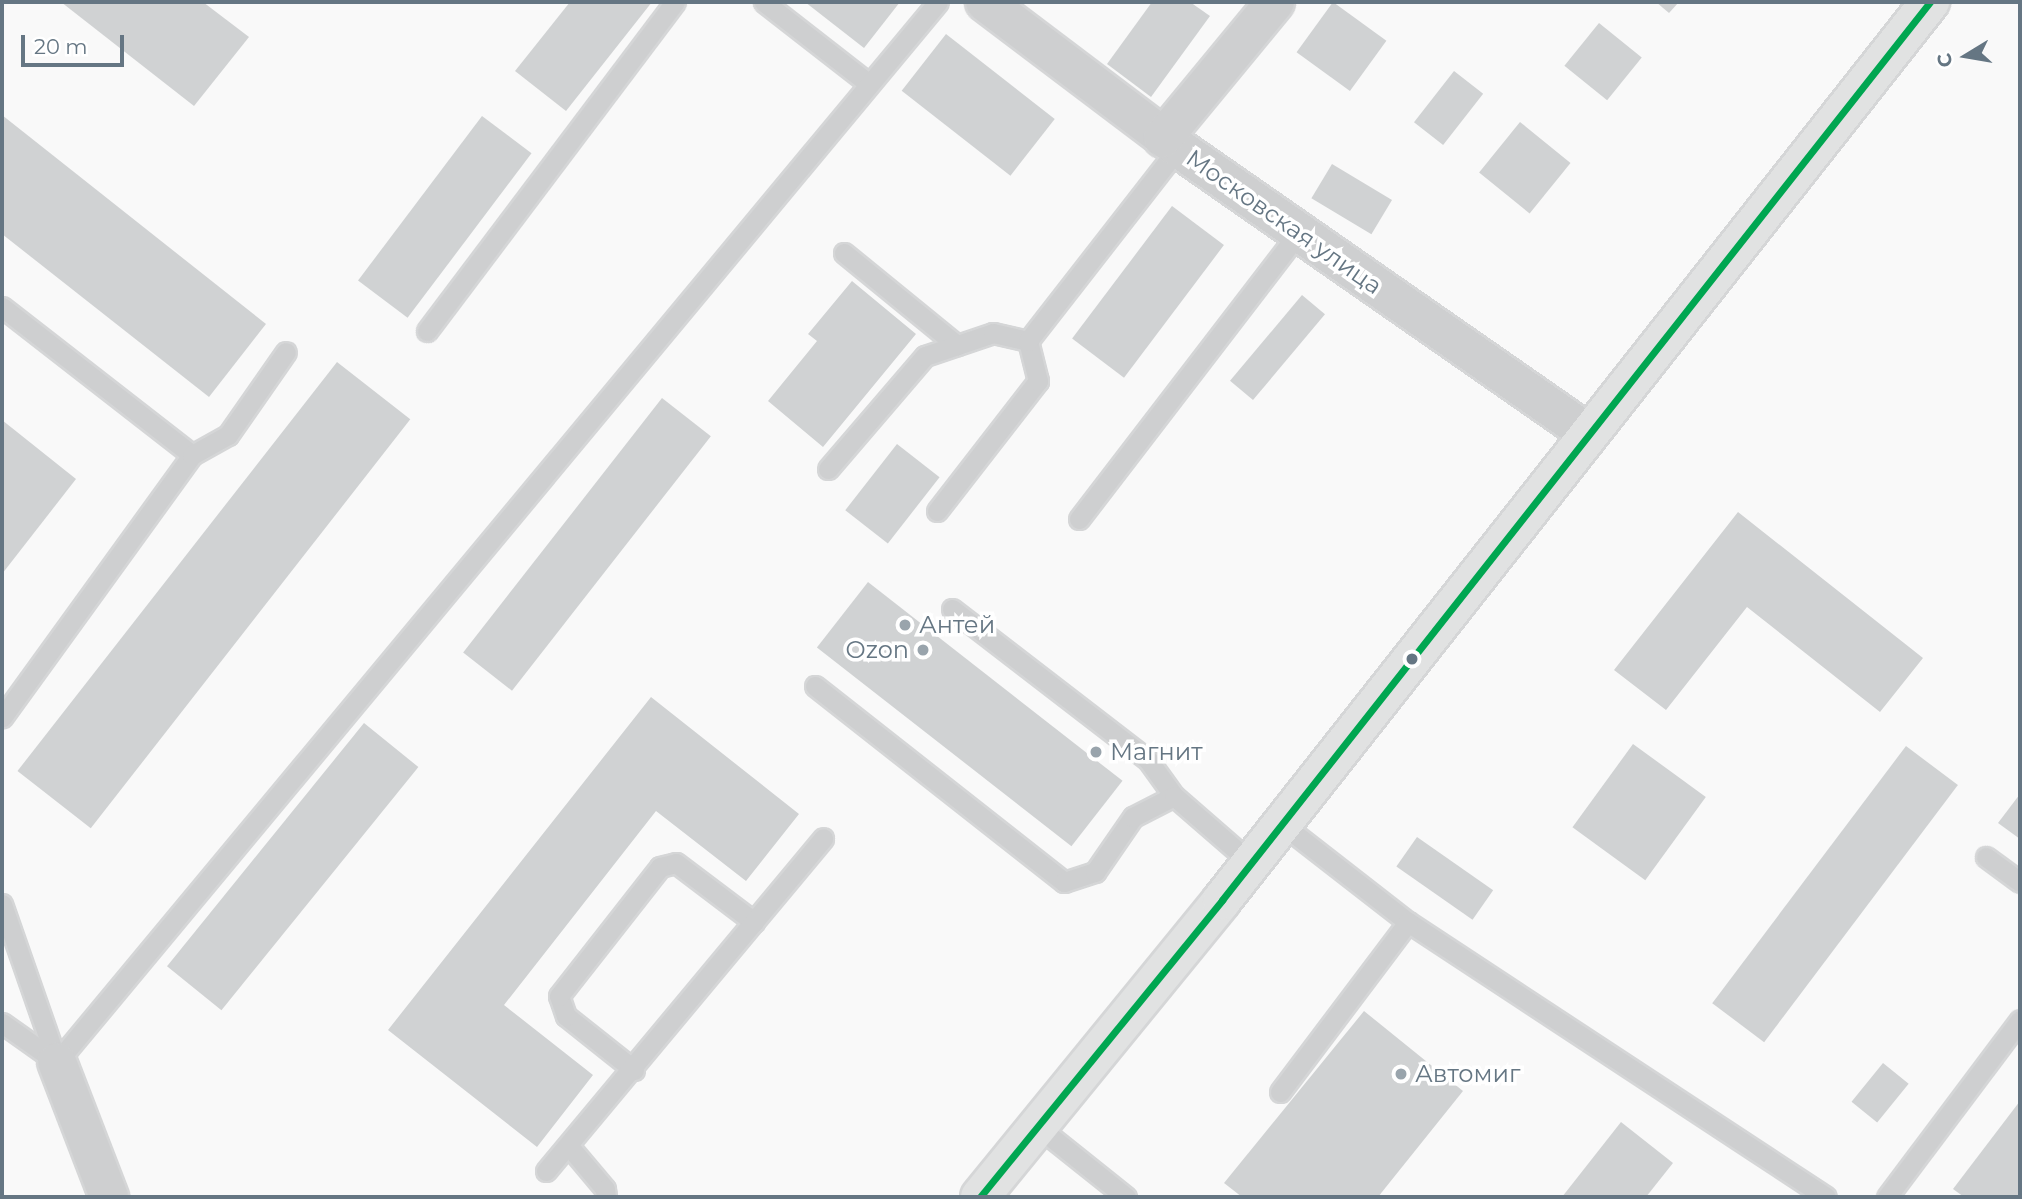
<!DOCTYPE html>
<meta charset="utf-8">
<style>
body{margin:0}
#map{position:relative;width:2022px;height:1199px;overflow:hidden;background:#f9f9f9;font-family:Montserrat,sans-serif}
div>[style]{position:absolute}
.building>*{inset:0;background:#d0d2d3;transform-origin:0 0}
.roads{filter:drop-shadow(2px 0 #d5d6d7) drop-shadow(-2px 0 #d5d6d7) drop-shadow(0 2px #d5d6d7) drop-shadow(0 -2px #d5d6d7)}
.service>*{height:19px;margin:-9.5px;padding:0 9.5px;transform-origin:9.5px;border-radius:9.5px;background:#cecfd0}
.minor>*{height:38px;margin:-19px;padding:0 19px;transform-origin:19px;border-radius:19px;background:#cecfd0}
.primary>*{height:38px;margin:-19px;padding:0 19px;transform-origin:19px;border-radius:19px;background:#e1e2e2}
.bus-1>*{height:7px;margin:-3.5px;padding:0 3.5px;transform-origin:3.5px;border-radius:3.5px;background:#00a651}
.dots>*{width:19px;height:19px;translate:-50% -50%;box-sizing:border-box;border:4px solid #fff;border-radius:50%}
span{translate:-50% -50%;white-space:nowrap;text-align:center;line-height:1.15;-webkit-text-stroke:7px #fff;paint-order:stroke}
.street-label{font-size:24px;color:#657683}
.poi-label{font-size:24px;color:#657683}
.left{translate:0 -50%;text-align:left}
.right{translate:-100% -50%;text-align:right}
.frame{position:absolute;inset:0;border:4px solid #657683;pointer-events:none}
.north{position:absolute;left:1931px;top:21px;width:70px;height:70px;-webkit-text-stroke:5px #fff;paint-order:stroke;rotate:259deg;font-size:19px;font-weight:700;line-height:28px;text-align:center;color:#657683}
.north::after{content:'';display:block;margin:auto;width:24px;height:32px;background:#657683;clip-path:polygon(50% 0,100% 100%,50% 72%,0 100%)}
.scale{position:absolute;left:21px;top:35px;width:103px;height:32px;box-sizing:border-box;border:4px solid #657683;border-top:0;padding-left:9px;font-size:21px;line-height:24px;white-space:nowrap;color:#657683;-webkit-text-stroke:5px #fff;paint-order:stroke}
</style>
<div id="map">
<div class="building">
<i style="clip-path:polygon(61px 2px,203px 2px,249px 37px,194px 106px)"></i>
<i style="clip-path:polygon(570px 2px,652px 2px,566px 111px,515px 71px)"></i>
<i style="clip-path:polygon(805px 2px,900px 2px,864px 48px)"></i>
<i style="clip-path:polygon(1152px 2px,1190px 2px,1210px 16px,1151px 97px,1107px 64px)"></i>
<i style="left:1333px;top:2px;width:66px;height:62px;rotate:36deg"></i>
<i style="clip-path:polygon(1656px 2px,1679px 2px,1669px 13px)"></i>
<i style="left:1599px;top:23px;width:55px;height:55px;rotate:39deg"></i>
<i style="left:946px;top:34px;width:138px;height:72px;rotate:38deg"></i>
<i style="left:1454px;top:71px;width:37px;height:65px;rotate:38deg"></i>
<i style="clip-path:polygon(2px 115px,266px 324px,209px 397px,2px 234px)"></i>
<i style="left:482px;top:116px;width:62px;height:206px;rotate:37deg"></i>
<i style="left:1520px;top:122px;width:65px;height:65px;rotate:39deg"></i>
<i style="left:1332px;top:164px;width:70px;height:40px;rotate:31deg"></i>
<i style="left:1172px;top:206px;width:65px;height:166px;rotate:37deg"></i>
<i style="clip-path:polygon(852px 281px,916px 334px,823px 447px,768px 401px,817px 341px,808px 334px)"></i>
<i style="left:1302px;top:295px;width:30px;height:112px;rotate:40deg"></i>
<i style="left:337px;top:362px;width:93px;height:519px;rotate:38deg"></i>
<i style="left:662px;top:398px;width:62px;height:323px;rotate:38deg"></i>
<i style="clip-path:polygon(2px 420px,76px 479px,2px 574px)"></i>
<i style="left:897px;top:444px;width:54px;height:84px;rotate:38deg"></i>
<i style="clip-path:polygon(1738px 512px,1923px 658px,1880px 712px,1747px 607px,1666px 710px,1614px 670px)"></i>
<i style="left:868px;top:582px;width:323px;height:83px;rotate:38deg"></i>
<i style="clip-path:polygon(651px 697px,799px 814px,746px 881px,656px 811px,504px 1005px,593px 1075px,537px 1147px,388px 1030px)"></i>
<i style="left:364px;top:723px;width:70px;height:313px;rotate:39deg"></i>
<i style="left:1633px;top:744px;width:90px;height:103px;rotate:36deg"></i>
<i style="left:1906px;top:746px;width:65px;height:322px;rotate:37deg"></i>
<i style="clip-path:polygon(2020px 794px,2020px 839px,1998px 823px)"></i>
<i style="left:1417px;top:837px;width:93px;height:36px;rotate:35deg"></i>
<i style="clip-path:polygon(1364px 1011px,1463px 1091px,1378px 1197px,1242px 1197px,1224px 1183px)"></i>
<i style="left:1883px;top:1063px;width:33px;height:50px;rotate:39deg"></i>
<i style="clip-path:polygon(2020px 1101px,2020px 1197px,1964px 1197px,1953px 1189px)"></i>
<i style="clip-path:polygon(1621px 1122px,1673px 1163px,1646px 1197px,1562px 1197px)"></i>
</div>
<div class="roads">
<div class="service">
<i style="left:764px;top:2px;width:132px;rotate:37.9deg"></i>
<i style="left:844px;top:253px;width:146px;rotate:39.2deg"></i>
<i style="left:2px;top:307px;width:241px;rotate:37.9deg"></i>
<i style="left:192px;top:455px;width:324px;rotate:125.9deg"></i>
<i style="left:427px;top:331px;width:412px;rotate:-53deg"></i>
<i style="left:192px;top:455px;width:41px;rotate:-29.1deg"></i>
<i style="left:228px;top:435px;width:101px;rotate:-55.1deg"></i>
<i style="left:828px;top:469px;width:149px;rotate:-49.4deg"></i>
<i style="left:925px;top:356px;width:72px;rotate:-18.7deg"></i>
<i style="left:993px;top:333px;width:36px;rotate:13deg"></i>
<i style="left:937px;top:511px;width:165px;rotate:-52.2deg"></i>
<i style="left:1038px;top:381px;width:41px;rotate:-104deg"></i>
<i style="left:1028px;top:341px;width:244px;rotate:-52.1deg"></i>
<i style="left:1079px;top:519px;width:362px;rotate:-52.5deg"></i>
<i style="left:952px;top:609px;width:247px;rotate:37.6deg"></i>
<i style="left:1148px;top:760px;width:44px;rotate:54.2deg"></i>
<i style="left:815px;top:686px;width:317px;rotate:38.2deg"></i>
<i style="left:1064px;top:882px;width:33px;rotate:-18deg"></i>
<i style="left:1095px;top:872px;width:67px;rotate:-55.4deg"></i>
<i style="left:1133px;top:817px;width:46px;rotate:-27.1deg"></i>
<i style="left:1174px;top:796px;width:102px;rotate:41deg"></i>
<i style="left:1282px;top:824px;width:160px;rotate:37.9deg"></i>
<i style="left:1408px;top:922px;width:500px;rotate:33.34deg"></i>
<i style="left:1986px;top:857px;width:42px;rotate:36.3deg"></i>
<i style="left:2px;top:904px;width:167px;rotate:70.8deg"></i>
<i style="left:2px;top:1023px;width:67px;rotate:35.3deg"></i>
<i style="left:57px;top:1062px;width:1378px;rotate:-50.27deg"></i>
<i style="left:634px;top:1070px;width:87px;rotate:-141.5deg"></i>
<i style="left:566px;top:1016px;width:21px;rotate:-109deg"></i>
<i style="left:559px;top:996px;width:164px;rotate:-51.9deg"></i>
<i style="left:660px;top:867px;width:16px;rotate:-14deg"></i>
<i style="left:676px;top:863px;width:98px;rotate:37.1deg"></i>
<i style="left:1280px;top:1092px;width:213px;rotate:-53deg"></i>
<i style="left:1037px;top:1126px;width:114px;rotate:38.6deg"></i>
<i style="left:568px;top:1145px;width:57px;rotate:49.9deg"></i>
<i style="left:605px;top:1189px;width:8px;rotate:83deg"></i>
<i style="left:546px;top:1171px;width:433px;rotate:-50.2deg"></i>
<i style="left:1887px;top:1197px;width:221px;rotate:-53.1deg"></i>
</div>
<div class="minor">
<i style="left:985px;top:2px;width:242px;rotate:37.1deg"></i>
<i style="left:1178px;top:148px;width:501px;rotate:34.83deg"></i>
<i style="left:1163px;top:138px;width:176px;rotate:-50.5deg"></i>
<i style="left:57px;top:1062px;width:145px;rotate:68.9deg"></i>
</div>
<div class="primary">
<i style="left:980px;top:1197px;width:383px;rotate:-50.8deg"></i>
<i style="left:1222px;top:900px;width:1144px;rotate:-51.75deg"></i>
</div>
</div>
<div class="bus-1">
<i style="left:980px;top:1197px;width:383px;rotate:-50.8deg"></i>
<i style="left:1222px;top:900px;width:1144px;rotate:-51.75deg"></i>
</div>
<div class="dots">
<i style="left:905px;top:625px;background:#99a4ac"></i>
<i style="left:923px;top:650px;background:#99a4ac"></i>
<i style="left:1412px;top:659px;background:#657683"></i>
<i style="left:1096px;top:752px;background:#99a4ac"></i>
<i style="left:1401px;top:1074px;background:#99a4ac"></i>
</div>
<div class="street-label">
<span style="left:1284px;top:222px;rotate:35deg">Московская улица</span>
</div>
<div class="poi-label">
<span class="left" style="left:919px;top:625px">Антей</span>
<span class="right" style="left:909px;top:650px">Ozon</span>
<span class="left" style="left:1110px;top:752px">Магнит</span>
<span class="left" style="left:1415px;top:1074px">Автомиг</span>
</div>
<div class="frame"></div>
<div class="north">С</div>
<div class="scale">20 m</div>
</div>
